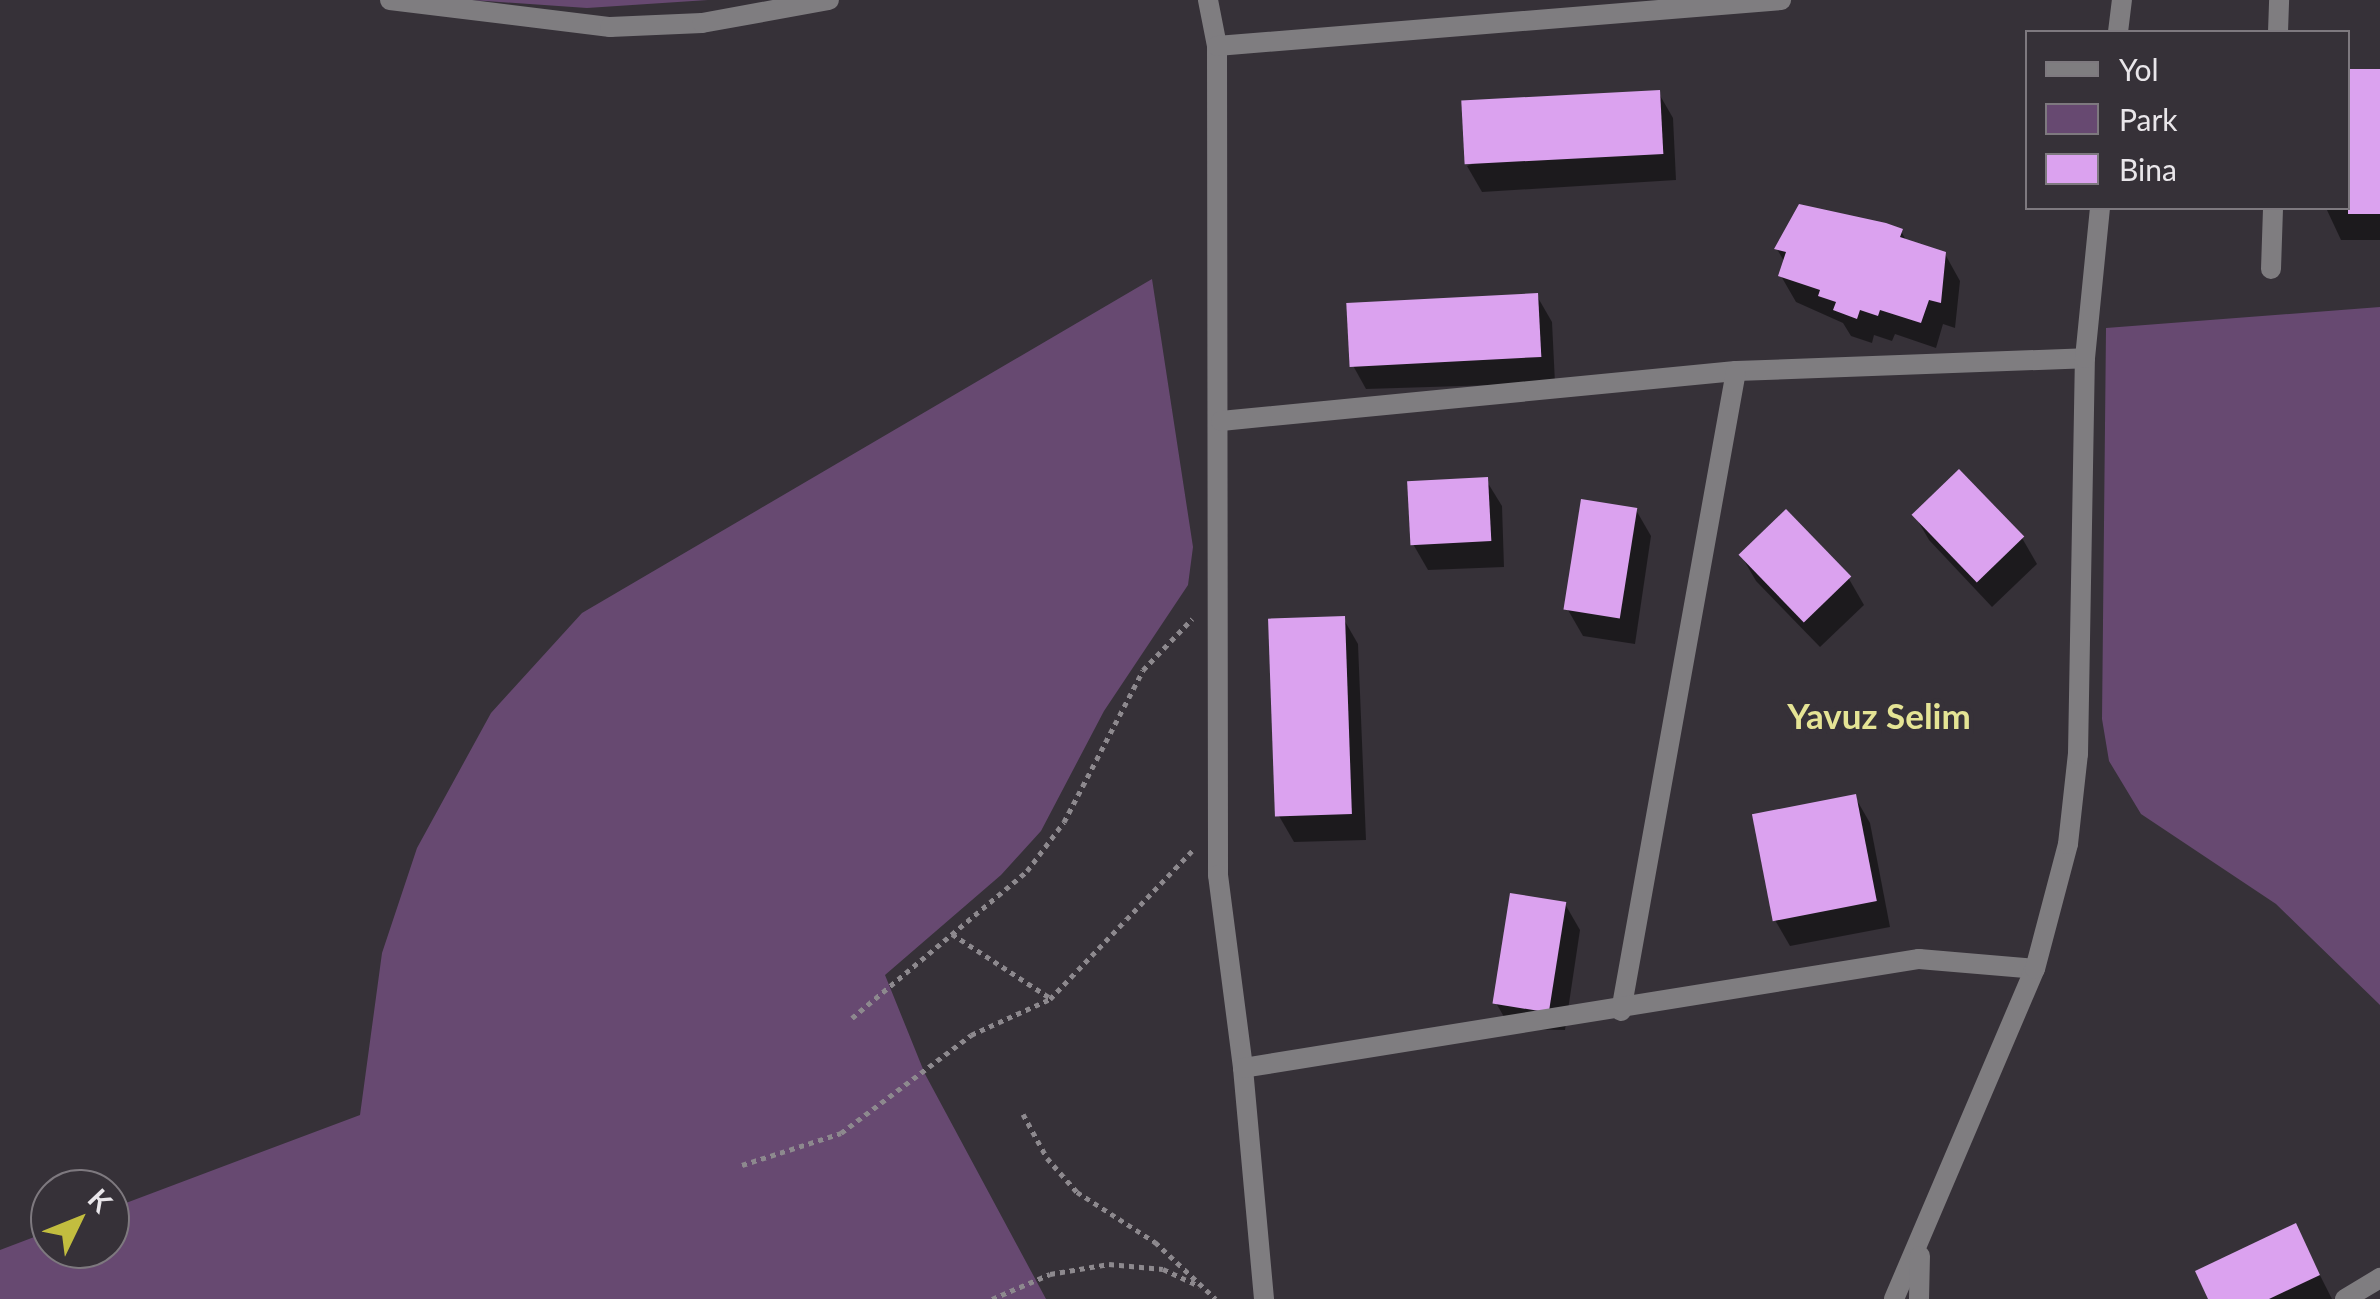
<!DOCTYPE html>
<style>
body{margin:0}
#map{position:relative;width:2380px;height:1299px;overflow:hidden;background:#363138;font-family:Lato,sans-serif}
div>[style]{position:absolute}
.green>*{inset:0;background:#674971}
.shadow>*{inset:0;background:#0007}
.building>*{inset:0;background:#dba2ef;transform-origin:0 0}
.path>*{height:5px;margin-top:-2.5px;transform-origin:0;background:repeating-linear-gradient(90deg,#8d898e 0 5px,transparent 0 10px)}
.minor>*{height:20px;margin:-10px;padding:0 10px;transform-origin:10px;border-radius:10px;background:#7f7d80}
span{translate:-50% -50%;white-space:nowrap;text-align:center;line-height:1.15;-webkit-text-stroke:10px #363138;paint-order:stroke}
.district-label{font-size:35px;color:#e5e495;font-weight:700}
.legend{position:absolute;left:2025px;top:30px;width:325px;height:180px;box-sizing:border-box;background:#363138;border:2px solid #7e797f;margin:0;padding:12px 18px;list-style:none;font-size:30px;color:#e9e6ea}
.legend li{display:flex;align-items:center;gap:20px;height:50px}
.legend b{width:50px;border:2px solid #7e797f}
.north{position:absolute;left:30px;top:1169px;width:100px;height:100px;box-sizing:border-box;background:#363138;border:2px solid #7e797f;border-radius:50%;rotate:47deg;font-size:28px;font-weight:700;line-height:40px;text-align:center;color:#e9e6ea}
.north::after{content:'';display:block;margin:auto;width:35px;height:45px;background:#c2bd3f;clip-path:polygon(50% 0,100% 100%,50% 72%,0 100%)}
</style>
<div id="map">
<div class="green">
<i style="clip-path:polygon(472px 0,708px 0,587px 8px)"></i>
<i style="clip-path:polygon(1152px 279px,1193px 547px,1188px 585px,1104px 711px,1041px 831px,1001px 875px,885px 975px,925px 1074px,1046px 1299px,0 1299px,0 1250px,50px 1231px,50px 1249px,110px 1249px,110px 1209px,360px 1115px,382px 953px,417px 848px,491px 713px,582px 613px)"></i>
<i style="clip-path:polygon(2380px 307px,2380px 1005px,2276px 904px,2141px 814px,2109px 761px,2102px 719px,2106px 328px)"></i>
</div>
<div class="shadow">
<i style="clip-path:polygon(2380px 71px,2380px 240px,2341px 240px,2326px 208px,2348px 208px,2348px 72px)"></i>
<i style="clip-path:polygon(1658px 92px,1673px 118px,1676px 180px,1482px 192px,1467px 166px)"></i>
<i style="clip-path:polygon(1901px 231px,1907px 242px,1945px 254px,1960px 281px,1955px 328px,1943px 324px,1936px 348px,1895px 334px,1892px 341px,1874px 335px,1872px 343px,1851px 336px,1843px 323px,1796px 302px,1781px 276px,1785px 263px,1777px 249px)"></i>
<i style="clip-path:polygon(1537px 296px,1552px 322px,1555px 383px,1366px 389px,1351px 362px)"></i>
<i style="clip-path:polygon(1486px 480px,1502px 506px,1504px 567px,1428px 570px,1413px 544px)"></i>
<i style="clip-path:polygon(1636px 510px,1651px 536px,1635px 644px,1583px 636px,1568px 610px)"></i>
<i style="clip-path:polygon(1914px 514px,2022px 538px,2037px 564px,1992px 607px,1929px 540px)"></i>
<i style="clip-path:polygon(1741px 555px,1849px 579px,1864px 605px,1820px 647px,1756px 581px)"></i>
<i style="clip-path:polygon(1343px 618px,1358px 644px,1366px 840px,1294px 842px,1279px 816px)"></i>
<i style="clip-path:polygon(1855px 797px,1870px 823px,1890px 927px,1790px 946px,1775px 920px)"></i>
<i style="clip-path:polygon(1565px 904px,1580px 930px,1565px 1030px,1511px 1029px,1496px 1003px)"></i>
<i style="clip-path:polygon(2295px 1226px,2332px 1299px,2211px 1299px)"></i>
</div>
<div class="building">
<i style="left:2380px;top:69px;width:145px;height:32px;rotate:90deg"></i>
<i style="left:1660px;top:90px;width:64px;height:199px;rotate:87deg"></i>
<i style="clip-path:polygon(1799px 204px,1886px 223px,1903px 229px,1900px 237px,1946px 252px,1941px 303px,1929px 300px,1921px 323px,1880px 310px,1878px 316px,1860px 310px,1857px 319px,1833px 310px,1836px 302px,1818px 296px,1820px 290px,1778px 276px,1786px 252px,1774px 249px)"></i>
<i style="left:1538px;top:293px;width:64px;height:192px;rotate:87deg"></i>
<i style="left:1959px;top:469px;width:94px;height:66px;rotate:46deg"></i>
<i style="left:1488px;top:477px;width:64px;height:81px;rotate:87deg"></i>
<i style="left:1581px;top:499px;width:57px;height:112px;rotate:9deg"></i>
<i style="left:1786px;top:509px;width:94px;height:66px;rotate:46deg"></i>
<i style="left:1345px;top:616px;width:198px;height:77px;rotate:88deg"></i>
<i style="left:1856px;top:794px;width:109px;height:106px;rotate:79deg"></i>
<i style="left:1510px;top:893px;width:57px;height:112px;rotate:9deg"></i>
<i style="clip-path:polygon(2296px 1223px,2320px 1275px,2269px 1299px,2208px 1299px,2195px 1271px)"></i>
</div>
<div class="path">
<i style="left:952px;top:934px;width:117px;rotate:33.1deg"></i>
<i style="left:852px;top:1018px;width:229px;rotate:-40deg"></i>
<i style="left:1027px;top:871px;width:61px;rotate:-52.9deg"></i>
<i style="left:1064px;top:822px;width:171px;rotate:-62.5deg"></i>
<i style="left:1143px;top:670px;width:71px;rotate:-46.1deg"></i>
<i style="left:1023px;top:1114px;width:50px;rotate:61.4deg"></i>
<i style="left:1047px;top:1158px;width:45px;rotate:48.6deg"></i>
<i style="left:1077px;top:1192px;width:93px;rotate:32.7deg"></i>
<i style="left:1155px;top:1242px;width:83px;rotate:43.1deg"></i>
<i style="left:742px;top:1165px;width:104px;rotate:-17.9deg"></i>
<i style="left:841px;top:1133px;width:163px;rotate:-37deg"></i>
<i style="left:971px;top:1035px;width:87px;rotate:-24.5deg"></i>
<i style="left:1050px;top:999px;width:208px;rotate:-46.2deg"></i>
<i style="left:992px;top:1299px;width:63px;rotate:-23.3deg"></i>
<i style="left:1050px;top:1274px;width:60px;rotate:-9.6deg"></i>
<i style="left:1109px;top:1264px;width:54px;rotate:5.3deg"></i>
<i style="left:1163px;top:1269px;width:40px;rotate:25deg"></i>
</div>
<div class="minor">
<i style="left:390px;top:0;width:222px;rotate:7deg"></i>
<i style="left:610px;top:27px;width:92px;rotate:-2.5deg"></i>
<i style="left:702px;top:23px;width:129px;rotate:-10.3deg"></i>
<i style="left:1208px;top:0;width:47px;rotate:78.9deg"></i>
<i style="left:1217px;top:46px;width:829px;rotate:89.93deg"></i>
<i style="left:1218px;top:875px;width:195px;rotate:82.6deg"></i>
<i style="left:2118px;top:32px;width:32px;rotate:-83deg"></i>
<i style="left:2278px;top:32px;width:32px;rotate:-88deg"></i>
<i style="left:1217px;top:46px;width:566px;rotate:-4.66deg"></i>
<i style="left:2271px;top:269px;width:61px;rotate:-88.1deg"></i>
<i style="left:1221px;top:421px;width:517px;rotate:-5.55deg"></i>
<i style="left:1736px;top:371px;width:349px;rotate:-2.1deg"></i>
<i style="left:1621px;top:1011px;width:650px;rotate:-79.81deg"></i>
<i style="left:1264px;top:1299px;width:232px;rotate:-95.2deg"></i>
<i style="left:1243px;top:1068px;width:685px;rotate:-9.16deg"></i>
<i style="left:1919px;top:959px;width:116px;rotate:4.9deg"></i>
<i style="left:1894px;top:1299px;width:359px;rotate:-66.9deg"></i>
<i style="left:2035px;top:969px;width:129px;rotate:-75.2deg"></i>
<i style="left:2068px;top:844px;width:91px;rotate:-83.7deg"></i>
<i style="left:2078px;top:754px;width:396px;rotate:-89deg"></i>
<i style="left:2085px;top:358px;width:151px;rotate:-84.3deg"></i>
<i style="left:1919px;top:1299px;width:43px;rotate:-88.7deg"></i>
<i style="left:2345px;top:1299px;width:41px;rotate:-31deg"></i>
</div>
<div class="district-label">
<span style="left:1879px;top:715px">Yavuz Selim</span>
</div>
<ul class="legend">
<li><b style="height:12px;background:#7f7d80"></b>Yol</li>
<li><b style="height:28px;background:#674971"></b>Park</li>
<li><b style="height:28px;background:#dba2ef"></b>Bina</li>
</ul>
<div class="north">K</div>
</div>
